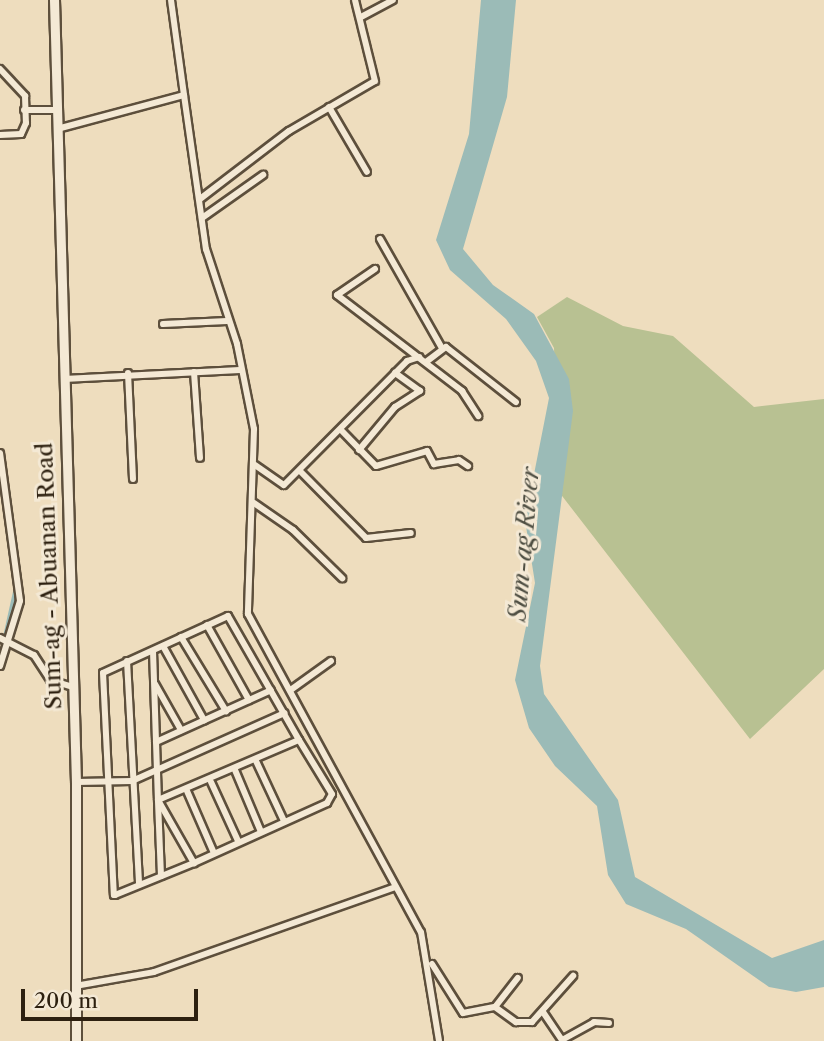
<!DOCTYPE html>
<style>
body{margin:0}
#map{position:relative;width:824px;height:1041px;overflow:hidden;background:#eeddbe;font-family:"Libre Caslon Text",serif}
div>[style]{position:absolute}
.green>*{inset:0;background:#b8c192}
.water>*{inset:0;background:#9bbbb7}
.canal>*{height:6px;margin:-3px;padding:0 3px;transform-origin:3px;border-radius:3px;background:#9bbbb7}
.roads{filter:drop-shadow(2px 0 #5d4f3c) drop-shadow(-2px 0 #5d4f3c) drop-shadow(0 2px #5d4f3c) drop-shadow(0 -2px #5d4f3c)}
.street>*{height:6px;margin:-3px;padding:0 3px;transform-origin:3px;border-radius:3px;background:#f4e9d5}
.secondary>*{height:9px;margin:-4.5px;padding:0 4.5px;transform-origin:4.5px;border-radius:4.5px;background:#f4e9d5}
span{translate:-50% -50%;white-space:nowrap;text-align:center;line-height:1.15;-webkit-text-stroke:6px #f4e9d5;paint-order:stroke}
.street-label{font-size:23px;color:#2d2010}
.water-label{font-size:24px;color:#4e4e42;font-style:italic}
.scale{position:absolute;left:21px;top:989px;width:177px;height:32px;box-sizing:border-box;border:4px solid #2d2010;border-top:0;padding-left:9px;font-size:21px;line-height:24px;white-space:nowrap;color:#2d2010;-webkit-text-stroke:5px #f4e9d5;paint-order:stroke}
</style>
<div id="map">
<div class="green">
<i style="clip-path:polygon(567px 297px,623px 326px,673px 336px,754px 407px,824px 399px,824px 669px,750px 739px,559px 492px,554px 348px,537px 317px)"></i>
</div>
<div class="water">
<i style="clip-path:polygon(481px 0,516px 0,507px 97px,463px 249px,493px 285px,534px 314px,569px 379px,573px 411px,540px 666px,544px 694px,618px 800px,635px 877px,772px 958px,824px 940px,824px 987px,796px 992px,769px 987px,686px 929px,626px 904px,608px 875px,597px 806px,555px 766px,529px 728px,515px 680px,535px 583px,525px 520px,549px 398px,536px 361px,506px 319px,450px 270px,436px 240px,469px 134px)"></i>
</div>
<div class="canal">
<i style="left:6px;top:637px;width:46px;rotate:-77.5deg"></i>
</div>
<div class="roads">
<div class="street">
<i style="left:361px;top:17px;width:36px;rotate:-28deg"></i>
<i style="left:0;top:69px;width:37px;rotate:47deg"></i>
<i style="left:25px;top:96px;width:27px;rotate:88deg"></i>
<i style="left:26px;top:123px;width:12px;rotate:114deg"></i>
<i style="left:21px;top:134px;width:21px;rotate:177deg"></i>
<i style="left:184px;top:95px;width:156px;rotate:81.9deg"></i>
<i style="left:206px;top:249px;width:100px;rotate:71.9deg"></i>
<i style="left:237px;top:344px;width:87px;rotate:78.7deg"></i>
<i style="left:254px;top:429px;width:185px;rotate:91.9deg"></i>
<i style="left:248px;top:614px;width:362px;rotate:61.5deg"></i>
<i style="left:421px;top:932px;width:110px;rotate:80.6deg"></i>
<i style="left:329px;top:107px;width:75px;rotate:59.7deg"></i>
<i style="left:24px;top:110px;width:33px"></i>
<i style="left:57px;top:129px;width:131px;rotate:-15deg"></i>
<i style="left:184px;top:95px;width:96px;rotate:-97.8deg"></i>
<i style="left:200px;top:199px;width:112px;rotate:-37.4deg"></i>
<i style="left:289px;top:131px;width:99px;rotate:-30.2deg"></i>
<i style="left:375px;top:81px;width:83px;rotate:-103.9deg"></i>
<i style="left:202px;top:218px;width:75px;rotate:-35.2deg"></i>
<i style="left:380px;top:239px;width:125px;rotate:60.4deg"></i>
<i style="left:375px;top:269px;width:46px;rotate:145.6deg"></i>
<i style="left:337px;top:295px;width:158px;rotate:37.5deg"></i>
<i style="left:462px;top:391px;width:30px;rotate:57deg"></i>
<i style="left:163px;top:324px;width:64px;rotate:-2.7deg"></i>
<i style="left:426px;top:362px;width:25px;rotate:-37deg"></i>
<i style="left:446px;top:347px;width:89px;rotate:38.2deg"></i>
<i style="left:194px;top:372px;width:86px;rotate:86deg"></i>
<i style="left:128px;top:373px;width:106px;rotate:87.3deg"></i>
<i style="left:64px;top:379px;width:176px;rotate:-2.9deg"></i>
<i style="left:341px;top:430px;width:50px;rotate:45.8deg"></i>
<i style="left:376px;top:466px;width:53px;rotate:-16.4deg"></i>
<i style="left:427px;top:451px;width:15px;rotate:62deg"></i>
<i style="left:434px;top:464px;width:25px;rotate:-9deg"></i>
<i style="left:459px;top:460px;width:11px;rotate:34deg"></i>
<i style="left:359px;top:450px;width:56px;rotate:-50.1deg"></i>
<i style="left:395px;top:407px;width:30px;rotate:-33deg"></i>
<i style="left:420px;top:391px;width:31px;rotate:-144deg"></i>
<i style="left:0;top:453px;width:149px;rotate:82.3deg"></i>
<i style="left:20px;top:601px;width:68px;rotate:107.1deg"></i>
<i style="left:255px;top:465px;width:35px;rotate:35deg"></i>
<i style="left:284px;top:485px;width:175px;rotate:-45.2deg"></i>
<i style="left:407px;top:361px;width:13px;rotate:-18deg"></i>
<i style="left:300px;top:471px;width:94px;rotate:45.4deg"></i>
<i style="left:366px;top:538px;width:45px;rotate:-6.3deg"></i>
<i style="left:254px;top:503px;width:47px;rotate:34.7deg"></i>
<i style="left:293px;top:530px;width:69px;rotate:44.4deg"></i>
<i style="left:207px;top:625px;width:86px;rotate:60.8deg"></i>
<i style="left:181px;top:637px;width:87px;rotate:58.7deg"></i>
<i style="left:0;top:638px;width:38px;rotate:27deg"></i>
<i style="left:34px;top:655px;width:30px;rotate:57deg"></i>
<i style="left:50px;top:680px;width:21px;rotate:17deg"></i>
<i style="left:163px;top:646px;width:85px;rotate:61deg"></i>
<i style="left:153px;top:651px;width:149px;rotate:88.1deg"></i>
<i style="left:158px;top:800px;width:73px;rotate:60.3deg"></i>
<i style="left:127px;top:661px;width:224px;rotate:86.9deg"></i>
<i style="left:155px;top:684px;width:53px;rotate:60.5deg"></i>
<i style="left:292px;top:689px;width:48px;rotate:-35.7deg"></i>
<i style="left:156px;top:742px;width:126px;rotate:-24.3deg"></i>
<i style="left:256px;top:761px;width:66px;rotate:65deg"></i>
<i style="left:235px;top:770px;width:67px;rotate:67.2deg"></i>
<i style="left:76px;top:782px;width:56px;rotate:-1deg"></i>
<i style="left:132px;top:781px;width:167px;rotate:-24deg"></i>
<i style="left:211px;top:782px;width:65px;rotate:65.4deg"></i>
<i style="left:187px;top:791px;width:68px;rotate:66.5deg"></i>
<i style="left:161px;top:876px;width:76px;rotate:-92.3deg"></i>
<i style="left:158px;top:800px;width:153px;rotate:-23.1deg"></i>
<i style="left:299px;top:740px;width:143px;rotate:-119.8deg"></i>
<i style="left:228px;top:616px;width:137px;rotate:155.5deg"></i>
<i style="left:103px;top:673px;width:222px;rotate:87.2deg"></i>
<i style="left:114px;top:895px;width:1px"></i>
<i style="left:115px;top:895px;width:85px;rotate:-22.1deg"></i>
<i style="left:194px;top:863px;width:146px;rotate:-24.3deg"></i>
<i style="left:327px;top:803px;width:10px;rotate:-61deg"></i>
<i style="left:332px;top:794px;width:63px;rotate:-121.4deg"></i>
<i style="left:432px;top:964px;width:58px;rotate:57.7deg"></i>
<i style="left:463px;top:1013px;width:33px;rotate:-11deg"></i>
<i style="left:495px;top:1007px;width:26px;rotate:36deg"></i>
<i style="left:516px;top:1022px;width:16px"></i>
<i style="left:532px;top:1022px;width:62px;rotate:-48.3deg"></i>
<i style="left:75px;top:986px;width:80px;rotate:-10deg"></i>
<i style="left:154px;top:972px;width:256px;rotate:-19.4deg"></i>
<i style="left:495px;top:1007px;width:37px;rotate:-52deg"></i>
<i style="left:543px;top:1012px;width:34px;rotate:56deg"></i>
<i style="left:562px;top:1040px;width:37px;rotate:-29deg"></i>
<i style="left:594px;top:1022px;width:15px;rotate:4deg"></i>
</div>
<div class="secondary">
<i style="left:54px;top:0;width:782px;rotate:88.39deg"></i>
<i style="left:76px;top:782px;width:259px;rotate:90deg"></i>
</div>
</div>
<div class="street-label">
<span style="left:49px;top:576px;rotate:-92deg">Sum-ag - Abuanan Road</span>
</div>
<div class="water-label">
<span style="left:524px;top:544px;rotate:-85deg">Sum-ag River</span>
</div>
<div class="scale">200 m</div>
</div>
